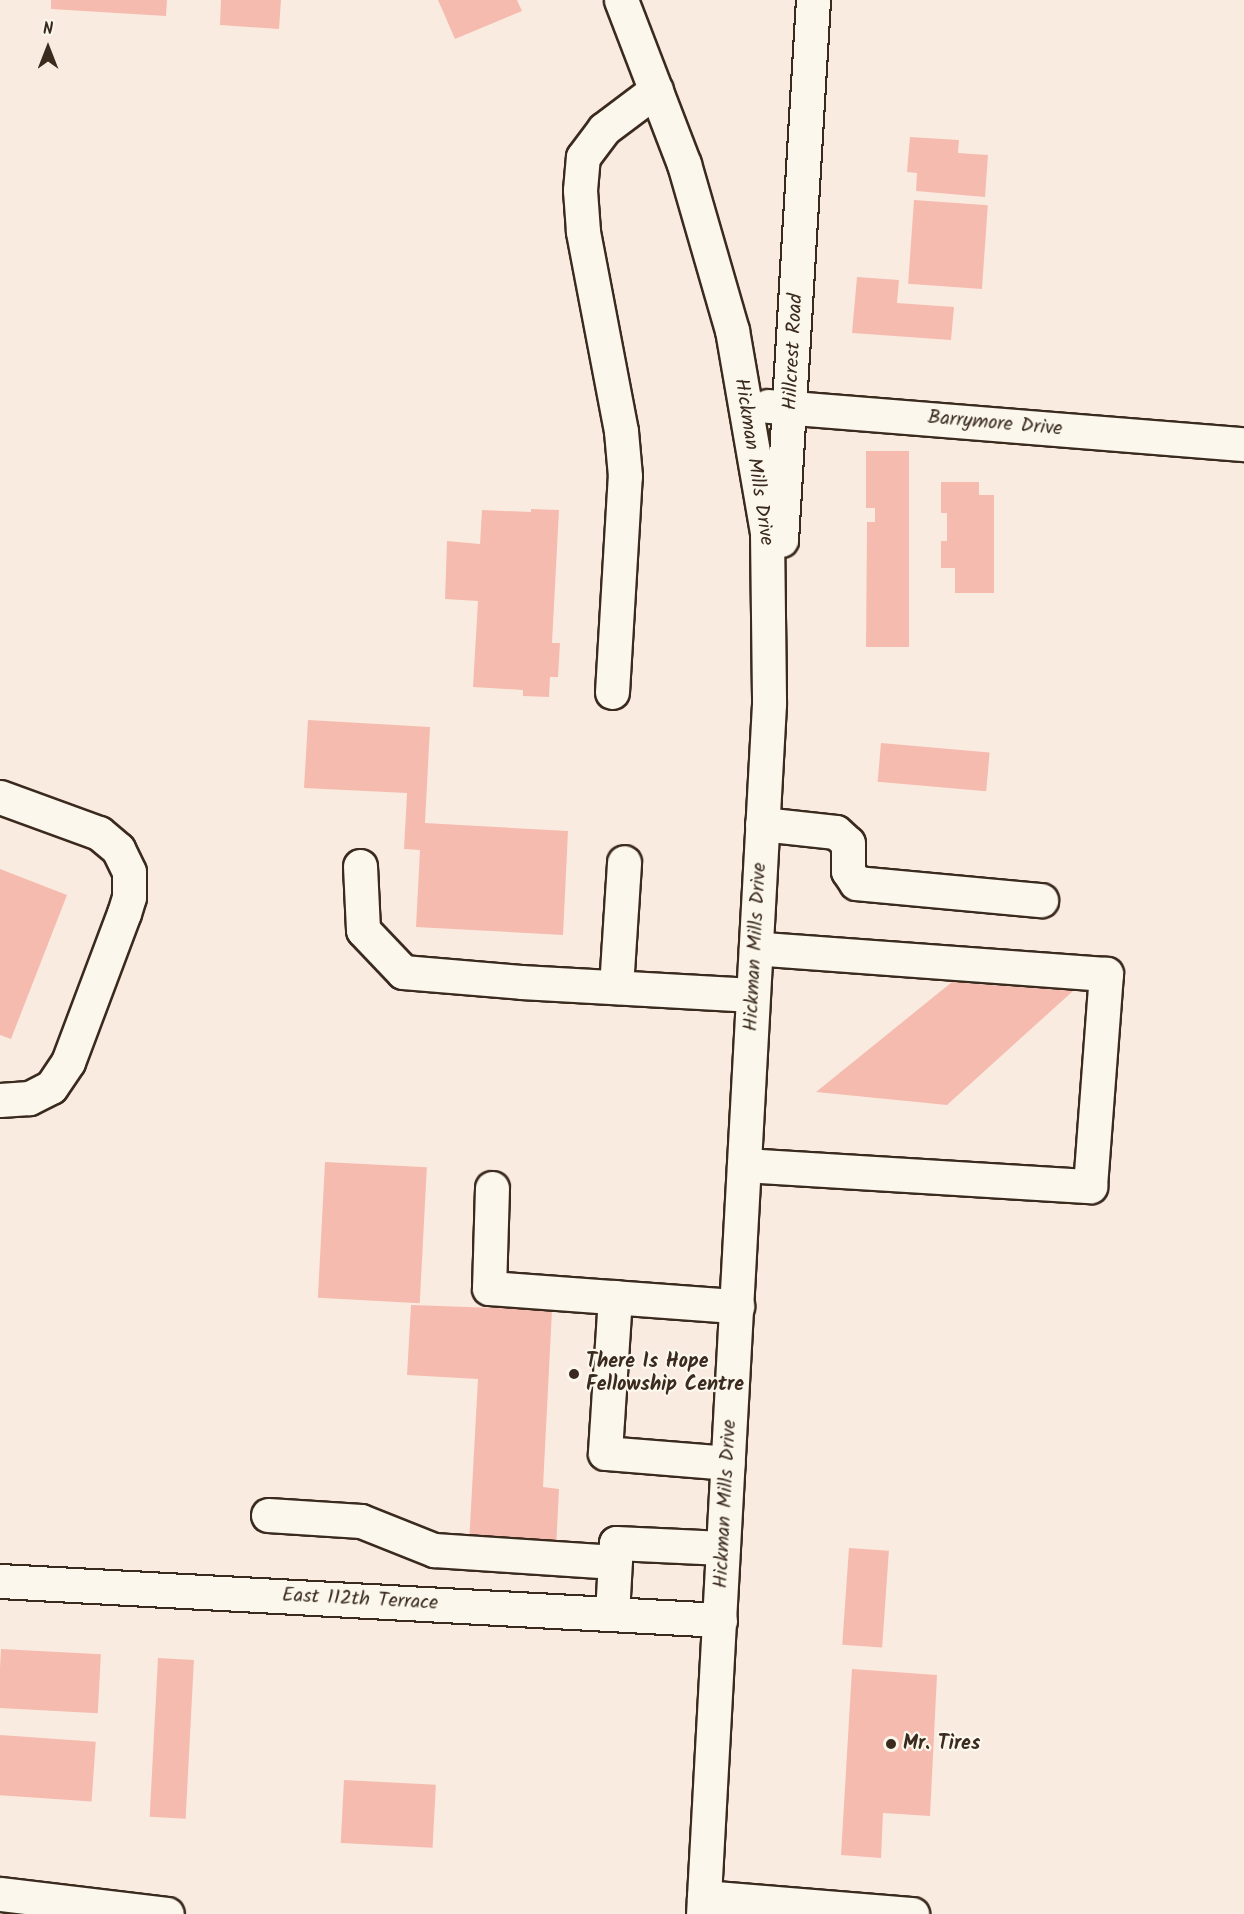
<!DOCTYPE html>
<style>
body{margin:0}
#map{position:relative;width:1244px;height:1914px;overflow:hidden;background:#faebe0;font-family:Kalam,sans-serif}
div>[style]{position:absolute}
.building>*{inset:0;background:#f6bbaf;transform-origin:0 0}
.roads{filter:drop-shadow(2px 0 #3b2a1e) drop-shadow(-2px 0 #3b2a1e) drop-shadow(0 2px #3b2a1e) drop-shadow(0 -2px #3b2a1e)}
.minor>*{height:33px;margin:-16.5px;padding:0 16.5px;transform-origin:16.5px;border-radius:16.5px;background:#fbf7ec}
.dots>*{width:16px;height:16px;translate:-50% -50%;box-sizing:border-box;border:3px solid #fbf7ec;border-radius:50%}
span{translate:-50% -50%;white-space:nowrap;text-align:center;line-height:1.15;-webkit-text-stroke:4.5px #fbf7ec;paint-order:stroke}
.street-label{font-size:20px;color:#3b2a1e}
.poi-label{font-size:20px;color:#3b2a1e;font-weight:700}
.left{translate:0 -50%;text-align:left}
.north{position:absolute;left:18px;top:18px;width:60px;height:60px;-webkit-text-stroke:4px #fbf7ec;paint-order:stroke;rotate:0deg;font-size:16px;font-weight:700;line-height:24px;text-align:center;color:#3b2a1e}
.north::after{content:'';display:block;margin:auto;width:21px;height:27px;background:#3b2a1e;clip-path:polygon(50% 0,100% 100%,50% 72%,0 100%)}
</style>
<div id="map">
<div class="building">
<i style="clip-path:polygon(51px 0,167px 0,166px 16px,51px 9px)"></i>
<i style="clip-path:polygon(221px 0,281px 0,279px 29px,220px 25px)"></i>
<i style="clip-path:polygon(438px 0,517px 0,522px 11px,455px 39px)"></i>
<i style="clip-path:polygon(910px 137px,959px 140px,958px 153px,988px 155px,985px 197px,916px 191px,917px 173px,907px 172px)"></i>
<i style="left:914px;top:200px;width:74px;height:84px;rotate:4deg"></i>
<i style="clip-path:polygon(857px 277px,899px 280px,897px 303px,954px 307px,951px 340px,852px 333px)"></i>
<i style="clip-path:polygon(866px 451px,909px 451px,909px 647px,866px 647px,867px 522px,875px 522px,875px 508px,866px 508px)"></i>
<i style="clip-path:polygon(941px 482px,979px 482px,979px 495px,994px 495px,994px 593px,955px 593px,955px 568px,941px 568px,941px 541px,947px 541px,947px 513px,941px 513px)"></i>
<i style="clip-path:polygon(531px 509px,559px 510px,552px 643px,560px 643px,558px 677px,550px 677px,549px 697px,523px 696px,523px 690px,473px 687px,478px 601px,445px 599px,447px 541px,480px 544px,482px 510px,531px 512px)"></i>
<i style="clip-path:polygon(308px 720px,430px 727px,425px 823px,568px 831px,563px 935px,416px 927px,420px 850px,404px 849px,407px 793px,304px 788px)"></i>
<i style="left:881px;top:743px;width:109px;height:39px;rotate:5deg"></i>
<i style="clip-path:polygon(0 869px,67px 895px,11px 1039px,0 1035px)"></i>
<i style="clip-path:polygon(952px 982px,1073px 991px,947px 1105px,816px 1092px)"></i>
<i style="left:325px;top:1162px;width:102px;height:136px;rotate:3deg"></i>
<i style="clip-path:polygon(411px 1305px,552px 1310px,543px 1487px,559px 1489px,556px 1549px,469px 1544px,478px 1379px,407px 1375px)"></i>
<i style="left:849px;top:1548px;width:40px;height:97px;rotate:4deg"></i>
<i style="left:1px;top:1649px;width:100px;height:59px;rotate:3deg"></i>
<i style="left:158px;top:1658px;width:36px;height:159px;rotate:3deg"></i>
<i style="clip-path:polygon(852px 1669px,937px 1675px,930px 1816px,883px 1813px,881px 1858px,841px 1855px)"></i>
<i style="left:0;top:1735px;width:96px;height:60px;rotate:4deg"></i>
<i style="left:344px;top:1780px;width:92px;height:63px;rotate:3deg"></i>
</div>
<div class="roads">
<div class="minor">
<i style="left:621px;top:0;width:176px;rotate:69deg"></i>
<i style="left:684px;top:164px;width:173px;rotate:73.9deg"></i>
<i style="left:732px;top:330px;width:206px;rotate:80.2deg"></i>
<i style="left:767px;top:533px;width:171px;rotate:89.3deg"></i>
<i style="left:769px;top:704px;width:1212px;rotate:93.12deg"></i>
<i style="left:768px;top:406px;width:478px;rotate:4.6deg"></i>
<i style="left:781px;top:540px;width:541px;rotate:-86.61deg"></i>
<i style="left:612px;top:692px;width:216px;rotate:-86.6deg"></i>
<i style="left:625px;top:476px;width:45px;rotate:-95.1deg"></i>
<i style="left:621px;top:431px;width:204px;rotate:-100.8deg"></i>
<i style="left:583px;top:231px;width:41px;rotate:-94.2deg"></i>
<i style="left:580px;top:190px;width:33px;rotate:-85deg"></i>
<i style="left:583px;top:157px;width:35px;rotate:-53deg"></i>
<i style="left:604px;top:129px;width:65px;rotate:-36.9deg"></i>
<i style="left:0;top:797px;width:105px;rotate:20deg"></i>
<i style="left:99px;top:833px;width:25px;rotate:40deg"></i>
<i style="left:118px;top:849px;width:25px;rotate:64deg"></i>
<i style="left:129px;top:872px;width:25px;rotate:90deg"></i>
<i style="left:129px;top:897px;width:17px;rotate:107deg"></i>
<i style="left:124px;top:913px;width:159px;rotate:110.6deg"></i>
<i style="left:68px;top:1062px;width:30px;rotate:124deg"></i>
<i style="left:51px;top:1087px;width:25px;rotate:153deg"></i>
<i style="left:29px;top:1098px;width:29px;rotate:176deg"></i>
<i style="left:762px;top:824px;width:74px;rotate:6.2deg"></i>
<i style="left:836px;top:832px;width:16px;rotate:43deg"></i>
<i style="left:848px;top:843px;width:28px;rotate:90deg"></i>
<i style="left:848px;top:871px;width:14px;rotate:56deg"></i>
<i style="left:856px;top:883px;width:186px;rotate:5.3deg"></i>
<i style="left:360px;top:866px;width:64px;rotate:87.3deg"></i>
<i style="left:363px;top:930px;width:58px;rotate:46.4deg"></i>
<i style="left:403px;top:972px;width:118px;rotate:4.8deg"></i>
<i style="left:521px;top:982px;width:232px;rotate:3.2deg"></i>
<i style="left:616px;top:987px;width:125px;rotate:-86.3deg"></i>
<i style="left:744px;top:1165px;width:347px;rotate:3.5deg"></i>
<i style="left:1090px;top:1186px;width:213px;rotate:-85.7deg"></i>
<i style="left:1106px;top:974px;width:351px;rotate:-175.8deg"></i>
<i style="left:492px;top:1188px;width:100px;rotate:91.7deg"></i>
<i style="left:489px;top:1288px;width:249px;rotate:4.2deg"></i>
<i style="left:615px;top:1297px;width:156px;rotate:93.7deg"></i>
<i style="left:605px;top:1453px;width:123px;rotate:4.6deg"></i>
<i style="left:268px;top:1515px;width:93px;rotate:3.7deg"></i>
<i style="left:361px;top:1521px;width:79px;rotate:21.7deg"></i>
<i style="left:434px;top:1550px;width:181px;rotate:3.8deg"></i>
<i style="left:0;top:1581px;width:721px;rotate:3.1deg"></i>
<i style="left:612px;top:1614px;width:71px;rotate:-86.8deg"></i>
<i style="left:616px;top:1543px;width:107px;rotate:2.7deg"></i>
<i style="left:0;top:1894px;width:168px;rotate:6.8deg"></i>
<i style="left:704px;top:1897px;width:209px;rotate:4.7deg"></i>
</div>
</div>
<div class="dots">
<i style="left:574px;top:1374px;background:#3b2a1e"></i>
<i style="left:891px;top:1744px;background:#3b2a1e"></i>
</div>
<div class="street-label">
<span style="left:794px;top:352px;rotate:-87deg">Hillcrest Road</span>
<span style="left:995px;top:424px;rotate:5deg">Barrymore Drive</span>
<span style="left:753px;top:462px;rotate:81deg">Hickman Mills Drive</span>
<span style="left:756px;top:947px;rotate:-87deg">Hickman Mills Drive</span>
<span style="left:726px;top:1504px;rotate:-87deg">Hickman Mills Drive</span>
<span style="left:360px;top:1600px;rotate:3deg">East 112th Terrace</span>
</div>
<div class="poi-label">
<span class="left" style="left:586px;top:1374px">There Is Hope<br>Fellowship Centre</span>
<span class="left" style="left:903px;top:1744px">Mr. Tires</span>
</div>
<div class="north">N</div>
</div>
